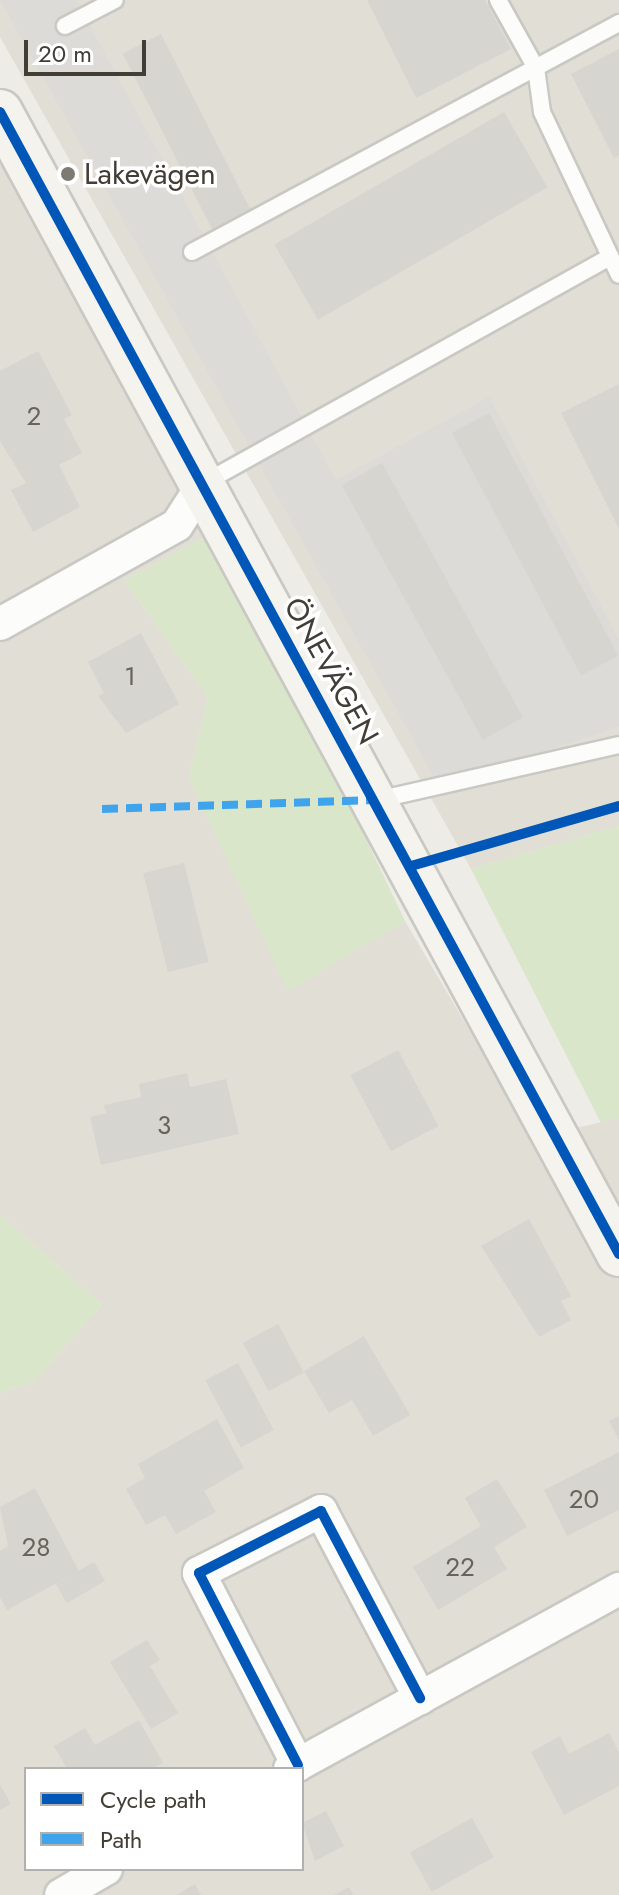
<!DOCTYPE html>
<meta charset="utf-8">
<style>
body{margin:0}
#map{position:relative;width:619px;height:1895px;overflow:hidden;background:#edece7;font-family:Jost,sans-serif}
div>[style]{position:absolute}
.residential>*{inset:0;background:#e1ded5}
.green>*{inset:0;background:#d9e6c9}
.parking>*{inset:0;background:#dcdbd7}
.building>*{inset:0;background:#d6d5d0;transform-origin:0 0}
.roads{filter:drop-shadow(2px 0 #c9c8c3) drop-shadow(-2px 0 #c9c8c3) drop-shadow(0 2px #c9c8c3) drop-shadow(0 -2px #c9c8c3)}
.lane>*{height:16px;margin:-8px;padding:0 8px;transform-origin:8px;border-radius:8px;background:#fcfcfb}
.street>*{height:32px;margin:-16px;padding:0 16px;transform-origin:16px;border-radius:16px;background:#fcfcfb}
.secondary>*{height:44px;margin:-22px;padding:0 22px;transform-origin:22px;border-radius:22px;background:#f4f3ed}
.quiet>*{height:8px;margin-top:-4px;transform-origin:0;background:repeating-linear-gradient(90deg,#3fa4eb 0 16px,transparent 0 24px)}
.cycleway>*{height:10px;margin:-5px;padding:0 5px;transform-origin:5px;border-radius:5px;background:#0057b8}
.dots>*{width:22px;height:22px;translate:-50% -50%;box-sizing:border-box;border:4px solid #fff;border-radius:50%}
span{translate:-50% -50%;white-space:nowrap;text-align:center;line-height:1.15;-webkit-text-stroke:7px #fff;paint-order:stroke}
.number-label{font-size:26px;color:#68645c}
.number-label span{-webkit-text-stroke-width:0}
.poi-label{font-size:30px;color:#423d35}
.left{translate:0 -50%;text-align:left}
.street-label{font-size:30px;color:#423d35}
.legend{position:absolute;left:24px;top:1767px;width:280px;height:104px;box-sizing:border-box;background:#fff;border:2px solid #b3b1ae;margin:0;padding:10px 14px;list-style:none;font-size:24px;color:#423d35}
.legend li{display:flex;align-items:center;gap:16px;height:40px}
.legend b{width:40px;border:2px solid #b3b1ae}
.scale{position:absolute;left:24px;top:40px;width:122px;height:36px;box-sizing:border-box;border:4px solid #423d35;border-top:0;padding-left:10px;font-size:24px;line-height:28px;white-space:nowrap;color:#423d35;-webkit-text-stroke:6px #fff;paint-order:stroke}
</style>
<div id="map">
<div class="residential">
<i style="clip-path:polygon(0 0,619px 0,619px 826px,471px 869px,0 37px)"></i>
<i style="clip-path:polygon(evenodd,0 152px,204px 538px,124px 580px,208px 697px,189px 778px,288px 990px,405px 921px,533px 1138px,619px 1118px,619px 1895px,0 1895px,0 1393px,33px 1382px,102px 1305px,0 1215px,0 152px,26px 1769px,302px 1769px,302px 1869px,26px 1869px,26px 1769px)"></i>
</div>
<div class="green">
<i style="clip-path:polygon(204px 538px,324px 751px,405px 921px,288px 991px,189px 778px,208px 697px,124px 580px)"></i>
<i style="clip-path:polygon(619px 826px,619px 1118px,601px 1123px,471px 869px)"></i>
<i style="clip-path:polygon(0 1215px,102px 1305px,33px 1382px,0 1393px)"></i>
</div>
<div class="parking">
<i style="clip-path:polygon(0 0,76px 0,336px 480px,489px 397px,619px 639px,619px 727px,439px 786px)"></i>
</div>
<div class="building">
<i style="clip-path:polygon(367px 0,485px 0,511px 49px,416px 98px)"></i>
<i style="left:161px;top:34px;width:198px;height:43px;rotate:63deg"></i>
<i style="clip-path:polygon(619px 49px,619px 155px,614px 158px,571px 74px)"></i>
<i style="left:504px;top:112px;width:87px;height:265px;rotate:60deg"></i>
<i style="clip-path:polygon(38px 351px,72px 415px,64px 419px,82px 453px,59px 465px,80px 507px,33px 532px,11px 490px,26px 483px,0 441px,0 371px)"></i>
<i style="clip-path:polygon(619px 384px,619px 529px,561px 413px)"></i>
<i style="left:489px;top:413px;width:275px;height:42px;rotate:62deg"></i>
<i style="left:382px;top:463px;width:291px;height:46px;rotate:61deg"></i>
<i style="clip-path:polygon(141px 633px,179px 704px,126px 733px,98px 696px,104px 693px,88px 662px)"></i>
<i style="left:184px;top:863px;width:102px;height:42px;rotate:76deg"></i>
<i style="left:398px;top:1050px;width:86px;height:54px;rotate:62deg"></i>
<i style="clip-path:polygon(187px 1073px,190px 1087px,226px 1079px,239px 1134px,101px 1165px,90px 1117px,106px 1113px,104px 1105px,141px 1097px,139px 1084px)"></i>
<i style="clip-path:polygon(529px 1219px,571px 1296px,561px 1301px,571px 1320px,539px 1337px,481px 1246px)"></i>
<i style="left:278px;top:1324px;width:55px;height:40px;rotate:62deg"></i>
<i style="clip-path:polygon(364px 1336px,410px 1415px,373px 1436px,352px 1400px,329px 1413px,304px 1371px)"></i>
<i style="left:238px;top:1363px;width:76px;height:37px;rotate:62deg"></i>
<i style="clip-path:polygon(619px 1416px,619px 1440px,609px 1421px)"></i>
<i style="clip-path:polygon(217px 1419px,244px 1468px,204px 1491px,216px 1512px,176px 1534px,165px 1515px,146px 1525px,126px 1489px,145px 1478px,138px 1464px)"></i>
<i style="clip-path:polygon(619px 1452px,619px 1510px,567px 1536px,544px 1490px)"></i>
<i style="clip-path:polygon(497px 1479px,527px 1527px,494px 1547px,507px 1569px,438px 1610px,413px 1567px,481px 1526px,465px 1498px)"></i>
<i style="clip-path:polygon(35px 1488px,79px 1571px,7px 1610px,0 1597px,0 1551px,8px 1546px,0 1507px)"></i>
<i style="left:94px;top:1562px;width:22px;height:44px;rotate:60deg"></i>
<i style="clip-path:polygon(147px 1640px,160px 1660px,150px 1666px,178px 1713px,151px 1729px,110px 1662px)"></i>
<i style="clip-path:polygon(139px 1720px,163px 1763px,151px 1769px,67px 1769px,54px 1746px,85px 1728px,95px 1745px)"></i>
<i style="clip-path:polygon(609px 1733px,619px 1752px,619px 1786px,564px 1815px,531px 1752px,560px 1736px,569px 1754px)"></i>
<i style="clip-path:polygon(0 1785px,11px 1804px,0 1810px)"></i>
<i style="clip-path:polygon(326px 1811px,344px 1846px,315px 1861px,302px 1823px)"></i>
<i style="left:472px;top:1818px;width:45px;height:71px;rotate:61deg"></i>
<i style="clip-path:polygon(195px 1884px,201px 1895px,176px 1895px)"></i>
<i style="clip-path:polygon(349px 1887px,353px 1895px,334px 1895px)"></i>
</div>
<div class="roads">
<div class="lane">
<i style="left:498px;top:0;width:78px;rotate:60.8deg"></i>
<i style="left:536px;top:68px;width:44px;rotate:82.2deg"></i>
<i style="left:542px;top:112px;width:180px;rotate:64.7deg"></i>
<i style="left:65px;top:26px;width:56px;rotate:-27.5deg"></i>
<i style="left:192px;top:252px;width:485px;rotate:-28.2deg"></i>
<i style="left:204px;top:483px;width:465px;rotate:-29.1deg"></i>
<i style="left:377px;top:800px;width:248px;rotate:-12.8deg"></i>
</div>
<div class="street">
<i style="left:0;top:624px;width:203px;rotate:-29.2deg"></i>
<i style="left:177px;top:525px;width:50px;rotate:-57.3deg"></i>
<i style="left:298px;top:1765px;width:216px;rotate:-117.3deg"></i>
<i style="left:199px;top:1573px;width:137px;rotate:-26.9deg"></i>
<i style="left:321px;top:1511px;width:212px;rotate:62.1deg"></i>
<i style="left:290px;top:1769px;width:375px;rotate:-28.7deg"></i>
<i style="left:61px;top:1895px;width:52px;rotate:-30deg"></i>
</div>
<div class="secondary">
<i style="left:0;top:112px;width:1299px;rotate:61.54deg"></i>
</div>
</div>
<div class="quiet">
<i style="left:102px;top:809px;width:273px;rotate:-1.9deg"></i>
</div>
<div class="cycleway">
<i style="left:0;top:112px;width:1299px;rotate:61.54deg"></i>
<i style="left:411px;top:866px;width:216px;rotate:-16.1deg"></i>
<i style="left:298px;top:1765px;width:216px;rotate:-117.3deg"></i>
<i style="left:199px;top:1573px;width:137px;rotate:-26.9deg"></i>
<i style="left:321px;top:1511px;width:212px;rotate:62.1deg"></i>
</div>
<div class="dots">
<i style="left:68px;top:174px;background:#7e7a73"></i>
</div>
<div class="number-label">
<span style="left:34px;top:417px">2</span>
<span style="left:130px;top:677px">1</span>
<span style="left:164px;top:1126px">3</span>
<span style="left:584px;top:1500px">20</span>
<span style="left:36px;top:1548px">28</span>
<span style="left:460px;top:1568px">22</span>
</div>
<div class="poi-label">
<span class="left" style="left:84px;top:174px">Lakevägen</span>
</div>
<div class="street-label">
<span style="left:331px;top:671px;rotate:61deg">ÖNEVÄGEN</span>
</div>
<ul class="legend">
<li><b style="height:10px;background:#0057b8"></b>Cycle path</li>
<li><b style="height:10px;background:#3fa4eb"></b>Path</li>
</ul>
<div class="scale">20 m</div>
</div>
